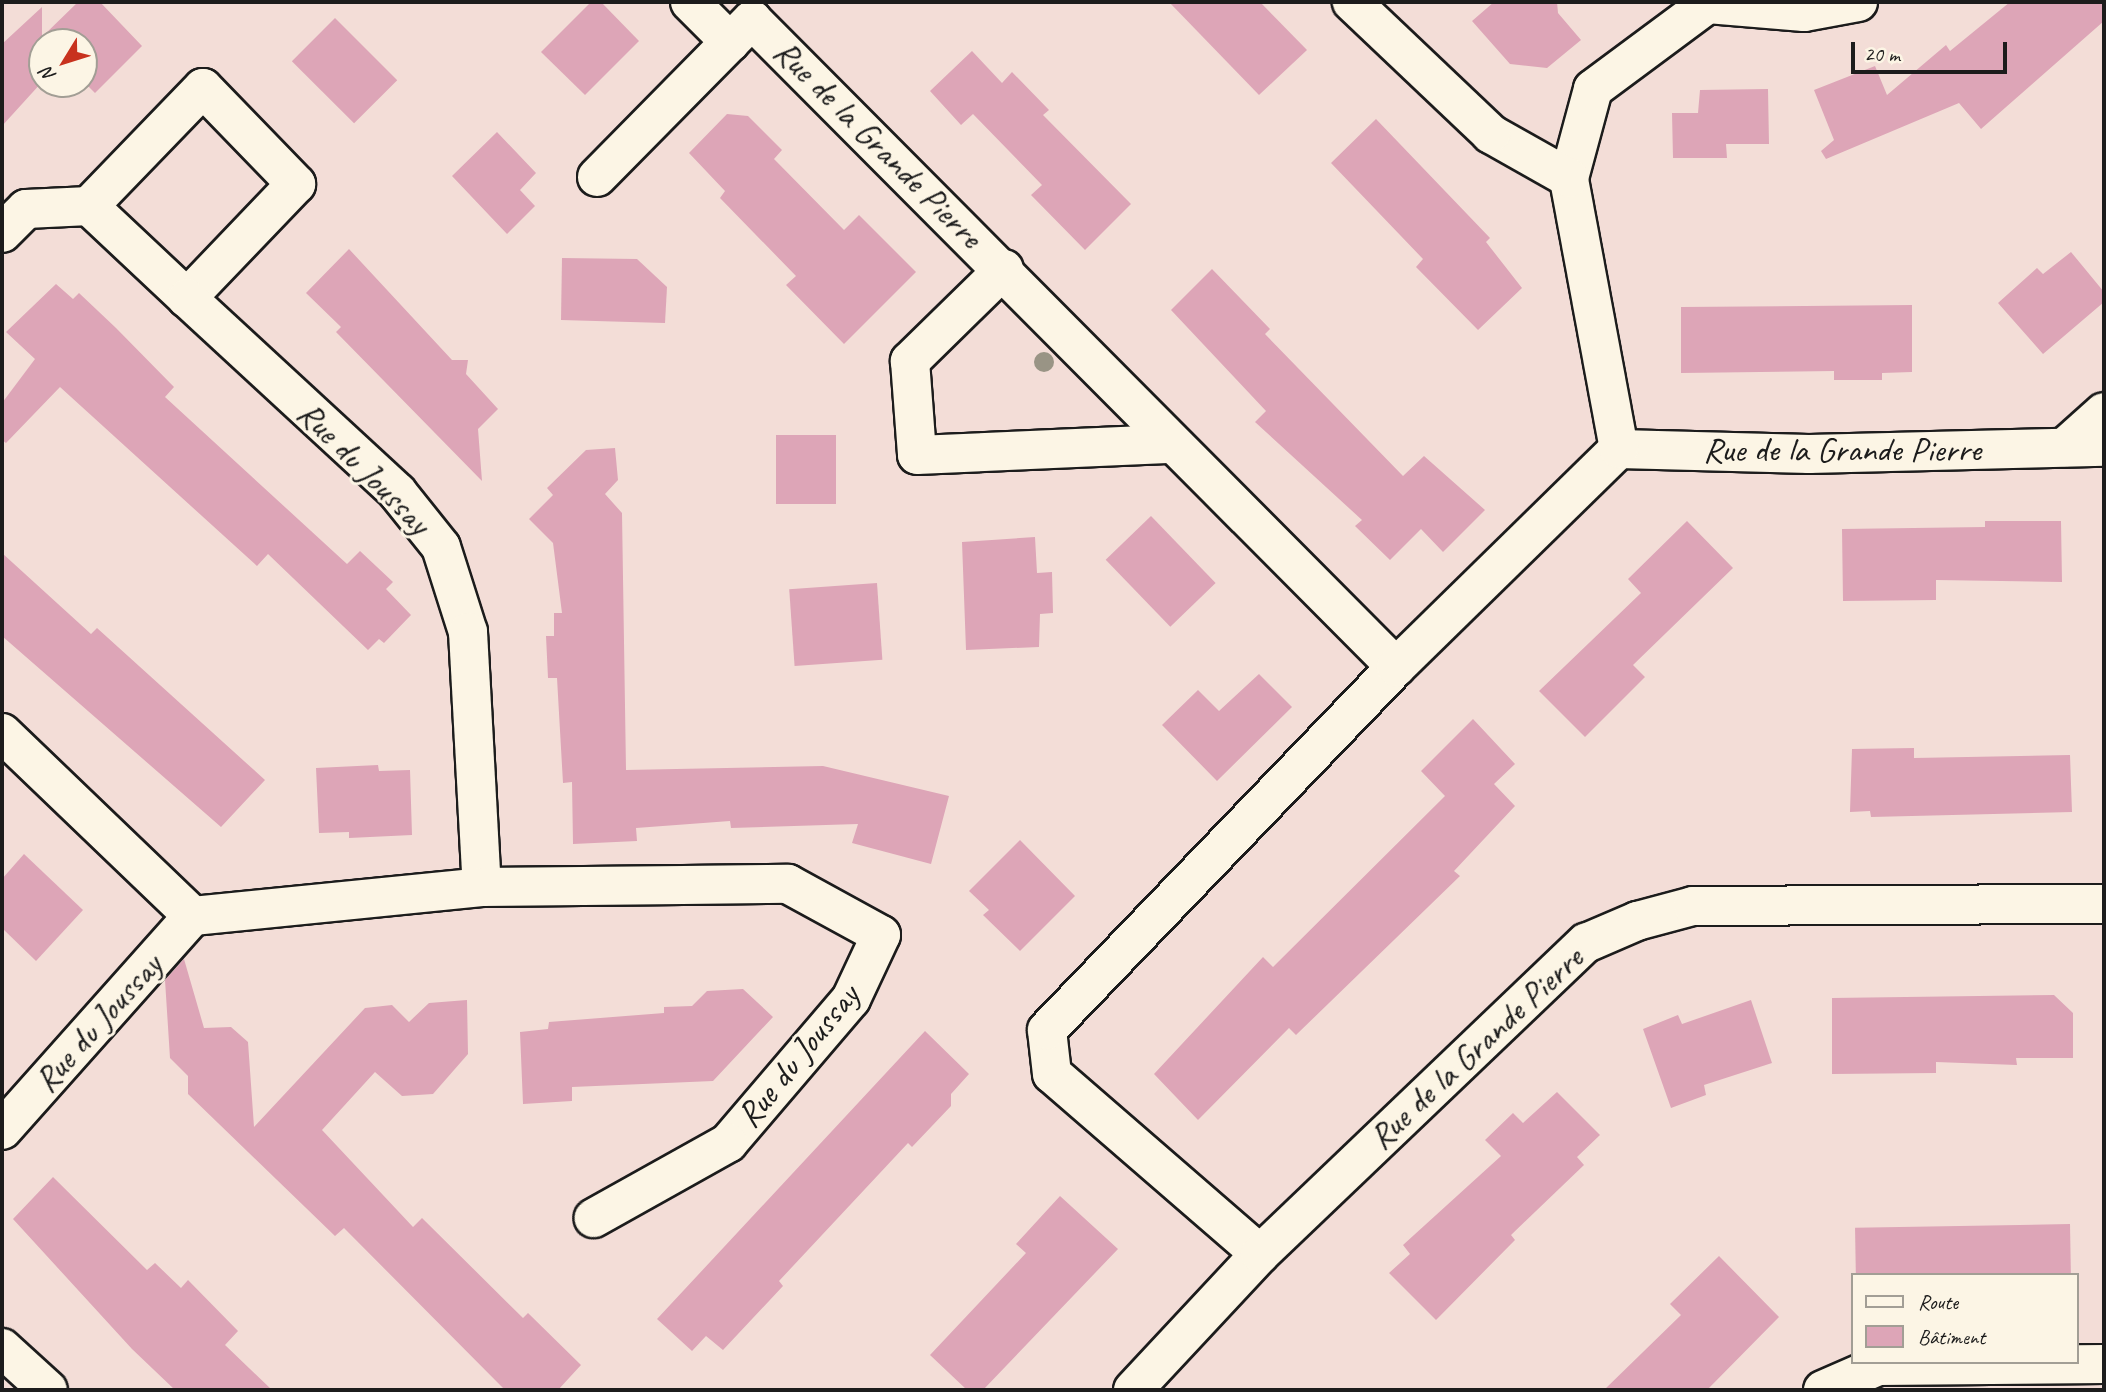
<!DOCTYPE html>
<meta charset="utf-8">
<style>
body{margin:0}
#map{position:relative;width:2106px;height:1392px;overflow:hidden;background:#f3ddd7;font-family:Caveat,sans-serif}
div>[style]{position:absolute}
.building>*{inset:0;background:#dda5b7;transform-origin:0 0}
.roads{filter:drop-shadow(2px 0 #1c1c1c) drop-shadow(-2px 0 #1c1c1c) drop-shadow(0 2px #1c1c1c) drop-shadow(0 -2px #1c1c1c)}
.street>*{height:38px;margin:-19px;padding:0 19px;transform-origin:19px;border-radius:19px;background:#fcf5e5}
.secondary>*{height:38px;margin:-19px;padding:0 19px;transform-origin:19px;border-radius:19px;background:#fcf5e5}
.trees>*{width:20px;height:20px;margin:-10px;border-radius:50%;background:#999485}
span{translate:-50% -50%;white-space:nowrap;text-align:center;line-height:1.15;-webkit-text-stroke:6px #fcf5e5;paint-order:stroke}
.street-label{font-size:35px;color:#1c1c1c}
.frame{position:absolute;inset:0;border:4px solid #1c1c1c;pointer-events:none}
.legend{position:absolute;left:1851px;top:1273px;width:228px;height:91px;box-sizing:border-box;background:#fcf5e5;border:2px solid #a29e95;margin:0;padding:9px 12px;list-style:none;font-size:21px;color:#1c1c1c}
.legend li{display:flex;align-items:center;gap:14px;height:35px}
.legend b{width:35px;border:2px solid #a29e95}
.north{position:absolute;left:28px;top:28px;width:70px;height:70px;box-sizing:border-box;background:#fcf5e5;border:2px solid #a29e95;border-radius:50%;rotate:232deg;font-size:19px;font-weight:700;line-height:28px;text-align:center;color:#1c1c1c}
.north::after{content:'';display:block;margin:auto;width:24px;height:32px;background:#c8321e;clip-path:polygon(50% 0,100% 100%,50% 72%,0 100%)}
.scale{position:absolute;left:1851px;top:42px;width:156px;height:32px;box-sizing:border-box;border:4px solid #1c1c1c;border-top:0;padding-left:9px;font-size:21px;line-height:24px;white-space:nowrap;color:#1c1c1c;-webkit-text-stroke:5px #fcf5e5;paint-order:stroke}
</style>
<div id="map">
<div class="building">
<i style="clip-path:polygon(78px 2px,100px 2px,142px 46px,95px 93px,84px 82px,84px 42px,46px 42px,42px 37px,42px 82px,2px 126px,2px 44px,42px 7px,42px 37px)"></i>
<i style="clip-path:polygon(591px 2px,601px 2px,639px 41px,585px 95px,541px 52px)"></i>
<i style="clip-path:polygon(1169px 2px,1260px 2px,1307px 50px,1259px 95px)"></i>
<i style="clip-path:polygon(1494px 2px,1557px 2px,1558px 13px,1581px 40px,1547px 68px,1510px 64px,1472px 21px)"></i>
<i style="clip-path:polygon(2010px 2px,2104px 2px,2104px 21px,1981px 129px,1959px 103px,1826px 159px,1821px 151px,1834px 140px,1814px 90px,1875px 66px,1887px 95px,1946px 45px,1950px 51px)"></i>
<i style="left:335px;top:18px;width:88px;height:61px;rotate:45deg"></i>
<i style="clip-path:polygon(972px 51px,1002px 83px,1012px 72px,1049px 110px,1043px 115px,1131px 204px,1085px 250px,1031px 195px,1042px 185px,973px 114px,961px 125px,930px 91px)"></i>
<i style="clip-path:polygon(1768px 89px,1769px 144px,1726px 144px,1727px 158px,1673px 158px,1672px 113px,1698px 113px,1700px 90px)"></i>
<i style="clip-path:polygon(727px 114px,748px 116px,782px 150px,774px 159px,844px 230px,859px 215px,916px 272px,844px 344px,786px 285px,796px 276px,720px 198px,725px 191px,689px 153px)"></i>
<i style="clip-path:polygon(1376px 119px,1490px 238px,1486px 242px,1522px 288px,1478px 330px,1416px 267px,1423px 259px,1331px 163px)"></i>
<i style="clip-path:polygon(497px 132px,536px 173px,520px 190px,535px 206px,507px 234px,452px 176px)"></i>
<i style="clip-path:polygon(349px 249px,452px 360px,468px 360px,466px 374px,498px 409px,478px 429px,482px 481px,336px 332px,341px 327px,306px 293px)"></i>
<i style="clip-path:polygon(2071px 252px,2104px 292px,2104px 302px,2043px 354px,1998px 303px,2037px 268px,2043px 274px)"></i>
<i style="clip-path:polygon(562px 258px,637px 259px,667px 287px,665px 323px,561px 320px)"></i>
<i style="clip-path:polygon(1212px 269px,1270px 329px,1265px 334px,1403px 476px,1424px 456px,1485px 510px,1443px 552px,1421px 529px,1390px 560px,1355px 526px,1362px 520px,1255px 422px,1266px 411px,1171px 310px)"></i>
<i style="clip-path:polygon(56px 284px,73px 299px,79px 293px,116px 328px,174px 387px,165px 397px,347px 564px,360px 551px,393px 582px,386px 589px,411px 615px,384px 643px,379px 639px,368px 650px,268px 554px,257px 566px,60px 387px,6px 443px,2px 440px,2px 403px,35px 359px,6px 332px)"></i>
<i style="clip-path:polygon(1912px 305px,1912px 372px,1882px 373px,1882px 380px,1834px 380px,1834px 371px,1681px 373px,1681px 307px)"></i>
<i style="left:836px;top:435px;width:69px;height:60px;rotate:90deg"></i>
<i style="clip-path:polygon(615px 448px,618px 480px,605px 494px,622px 513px,626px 770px,823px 766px,949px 796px,931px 864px,852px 843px,858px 824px,731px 828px,730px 821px,636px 828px,637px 841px,573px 844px,572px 782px,563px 783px,557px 678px,548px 678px,546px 636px,554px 636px,554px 613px,562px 613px,553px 543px,529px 519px,553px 495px,547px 488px,586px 450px)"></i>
<i style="left:1151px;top:516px;width:93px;height:63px;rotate:46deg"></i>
<i style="clip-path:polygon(1687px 521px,1733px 568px,1633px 665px,1645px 677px,1585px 737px,1539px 691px,1641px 593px,1628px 579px)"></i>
<i style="clip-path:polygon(1985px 521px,2061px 521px,2062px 582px,1936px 580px,1936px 600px,1843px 601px,1842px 529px,1985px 527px)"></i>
<i style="clip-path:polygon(1035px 537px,1037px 573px,1052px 572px,1053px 613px,1040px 614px,1039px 647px,966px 650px,962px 542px)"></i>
<i style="clip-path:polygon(2px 553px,91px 634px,97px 628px,265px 780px,221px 827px,2px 636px)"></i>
<i style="left:877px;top:583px;width:77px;height:88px;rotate:86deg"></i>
<i style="clip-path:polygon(1259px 674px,1292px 707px,1217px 781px,1162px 725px,1198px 690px,1219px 711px)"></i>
<i style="clip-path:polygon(1473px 719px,1515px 764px,1494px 784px,1515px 806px,1454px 871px,1460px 876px,1296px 1035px,1289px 1028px,1198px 1120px,1154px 1074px,1263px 957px,1273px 967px,1445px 796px,1421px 771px)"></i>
<i style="clip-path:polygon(1914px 748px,1914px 758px,2070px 755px,2072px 812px,1871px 817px,1870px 811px,1850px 812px,1852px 749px)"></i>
<i style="clip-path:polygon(378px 765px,379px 771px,410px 770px,412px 835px,349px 838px,349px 832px,319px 833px,316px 768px)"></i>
<i style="clip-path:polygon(1020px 840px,1075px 896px,1020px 951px,983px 915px,989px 910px,969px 891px)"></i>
<i style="clip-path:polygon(24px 854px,83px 910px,36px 961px,2px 928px,2px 879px)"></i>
<i style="clip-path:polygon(184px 959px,204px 1028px,231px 1027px,248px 1042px,254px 1127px,365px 1008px,392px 1005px,409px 1022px,429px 1003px,467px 1000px,468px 1054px,433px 1094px,402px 1096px,375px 1072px,322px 1130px,413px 1227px,422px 1218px,523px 1318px,528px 1313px,581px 1365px,558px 1390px,505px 1390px,344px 1228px,335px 1236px,188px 1094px,188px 1076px,170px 1058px,165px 980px)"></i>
<i style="clip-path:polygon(743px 989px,773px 1017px,713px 1081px,572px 1087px,572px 1101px,523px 1104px,520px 1032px,548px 1029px,549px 1022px,664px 1013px,664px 1007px,692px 1006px,707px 991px)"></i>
<i style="clip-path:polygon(2054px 995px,2073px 1013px,2073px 1058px,2016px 1058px,2017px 1065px,1936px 1062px,1936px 1073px,1832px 1074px,1832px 998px)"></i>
<i style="clip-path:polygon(1751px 1000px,1772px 1063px,1704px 1085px,1706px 1095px,1671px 1108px,1643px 1029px,1678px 1015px,1682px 1024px)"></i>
<i style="clip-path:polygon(925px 1031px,969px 1074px,951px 1094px,951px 1106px,912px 1147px,908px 1143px,779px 1281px,783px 1286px,723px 1350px,706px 1336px,692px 1351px,657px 1319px)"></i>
<i style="clip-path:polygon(1557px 1092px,1600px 1135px,1577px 1157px,1584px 1165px,1511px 1235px,1515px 1240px,1436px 1320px,1389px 1273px,1410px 1254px,1403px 1245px,1501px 1156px,1485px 1140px,1513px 1113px,1523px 1123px)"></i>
<i style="clip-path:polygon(53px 1177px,147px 1270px,155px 1263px,181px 1288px,188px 1280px,238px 1331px,225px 1345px,272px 1390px,175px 1390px,132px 1349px,13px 1219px)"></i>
<i style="clip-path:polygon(1060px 1196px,1118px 1249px,983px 1390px,967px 1390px,930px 1355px,1026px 1253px,1016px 1244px)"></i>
<i style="left:2070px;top:1224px;width:51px;height:215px;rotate:89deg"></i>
<i style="clip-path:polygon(1719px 1256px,1779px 1317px,1707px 1390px,1604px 1390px,1681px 1315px,1670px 1304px)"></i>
</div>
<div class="roads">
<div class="street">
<i style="left:690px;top:2px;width:57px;rotate:45deg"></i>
<i style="left:1708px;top:4px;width:96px;rotate:4.8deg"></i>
<i style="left:1804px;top:12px;width:55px;rotate:-10.5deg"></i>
<i style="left:597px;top:177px;width:221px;rotate:-45.4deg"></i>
<i style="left:752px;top:20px;width:913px;rotate:45.13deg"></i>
<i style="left:1569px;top:178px;width:92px;rotate:-74.9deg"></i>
<i style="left:1593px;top:89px;width:146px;rotate:-36.6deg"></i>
<i style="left:89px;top:206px;width:134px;rotate:43.2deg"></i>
<i style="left:2px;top:233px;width:34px;rotate:-45deg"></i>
<i style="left:26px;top:209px;width:63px;rotate:-2.7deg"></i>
<i style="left:89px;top:206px;width:164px;rotate:-46deg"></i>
<i style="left:203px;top:88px;width:134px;rotate:45.9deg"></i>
<i style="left:296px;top:184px;width:158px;rotate:133.7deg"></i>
<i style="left:187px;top:298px;width:286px;rotate:42.7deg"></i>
<i style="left:397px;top:492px;width:70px;rotate:51.3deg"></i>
<i style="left:441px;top:547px;width:89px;rotate:72.4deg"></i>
<i style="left:468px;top:632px;width:255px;rotate:86.9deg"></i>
<i style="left:1004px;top:269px;width:132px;rotate:135.6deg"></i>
<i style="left:910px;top:361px;width:94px;rotate:85.7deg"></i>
<i style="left:917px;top:455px;width:256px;rotate:-2.5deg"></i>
<i style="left:2065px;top:447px;width:52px;rotate:-41.9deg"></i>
<i style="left:1619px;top:449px;width:190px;rotate:1.5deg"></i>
<i style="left:1809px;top:454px;width:295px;rotate:-1.4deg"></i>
<i style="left:2px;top:733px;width:265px;rotate:43.8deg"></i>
<i style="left:2px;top:1130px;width:287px;rotate:-48.3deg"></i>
<i style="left:193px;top:916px;width:290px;rotate:-5.7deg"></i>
<i style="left:482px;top:887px;width:306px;rotate:-0.6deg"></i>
<i style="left:788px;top:884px;width:106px;rotate:28.7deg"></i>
<i style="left:881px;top:935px;width:71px;rotate:115.1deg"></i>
<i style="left:851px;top:999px;width:189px;rotate:130.5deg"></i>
<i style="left:728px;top:1143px;width:154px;rotate:150.8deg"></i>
<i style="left:1260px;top:1254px;width:275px;rotate:-139.1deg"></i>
<i style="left:1052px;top:1074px;width:44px;rotate:-96.5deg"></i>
<i style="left:1047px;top:1030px;width:504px;rotate:-46.13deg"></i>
<i style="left:1396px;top:667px;width:312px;rotate:-44.4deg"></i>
<i style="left:1619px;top:449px;width:276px;rotate:-100.5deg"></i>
<i style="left:1569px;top:178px;width:90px;rotate:-150.6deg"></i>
<i style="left:1491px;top:134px;width:192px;rotate:-136.5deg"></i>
<i style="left:1133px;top:1390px;width:186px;rotate:-47deg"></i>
<i style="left:1260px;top:1254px;width:451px;rotate:-43.7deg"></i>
<i style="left:1586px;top:943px;width:56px;rotate:-23.3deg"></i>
<i style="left:1637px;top:921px;width:58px;rotate:-15deg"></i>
<i style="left:1693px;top:906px;width:411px;rotate:-0.3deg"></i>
<i style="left:1823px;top:1390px;width:60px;rotate:-23.6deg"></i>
<i style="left:1878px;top:1366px;width:226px;rotate:-0.5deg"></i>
</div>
<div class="secondary">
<i style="left:2px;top:1348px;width:62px;rotate:42.4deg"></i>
</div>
</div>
<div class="trees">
<i style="left:1044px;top:362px"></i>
</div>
<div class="street-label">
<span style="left:878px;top:144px;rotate:45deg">Rue de la Grande Pierre</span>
<span style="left:1842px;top:450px">Rue de la Grande Pierre</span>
<span style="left:364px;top:468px;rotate:45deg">Rue du Joussay</span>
<span style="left:98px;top:1023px;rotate:-48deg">Rue du Joussay</span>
<span style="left:1476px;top:1048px;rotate:-43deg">Rue de la Grande Pierre</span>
<span style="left:798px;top:1056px;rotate:-51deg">Rue du Joussay</span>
</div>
<div class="frame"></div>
<ul class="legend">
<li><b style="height:9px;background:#fcf5e5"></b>Route</li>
<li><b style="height:19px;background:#dda5b7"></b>Bâtiment</li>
</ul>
<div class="north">N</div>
<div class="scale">20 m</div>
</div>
